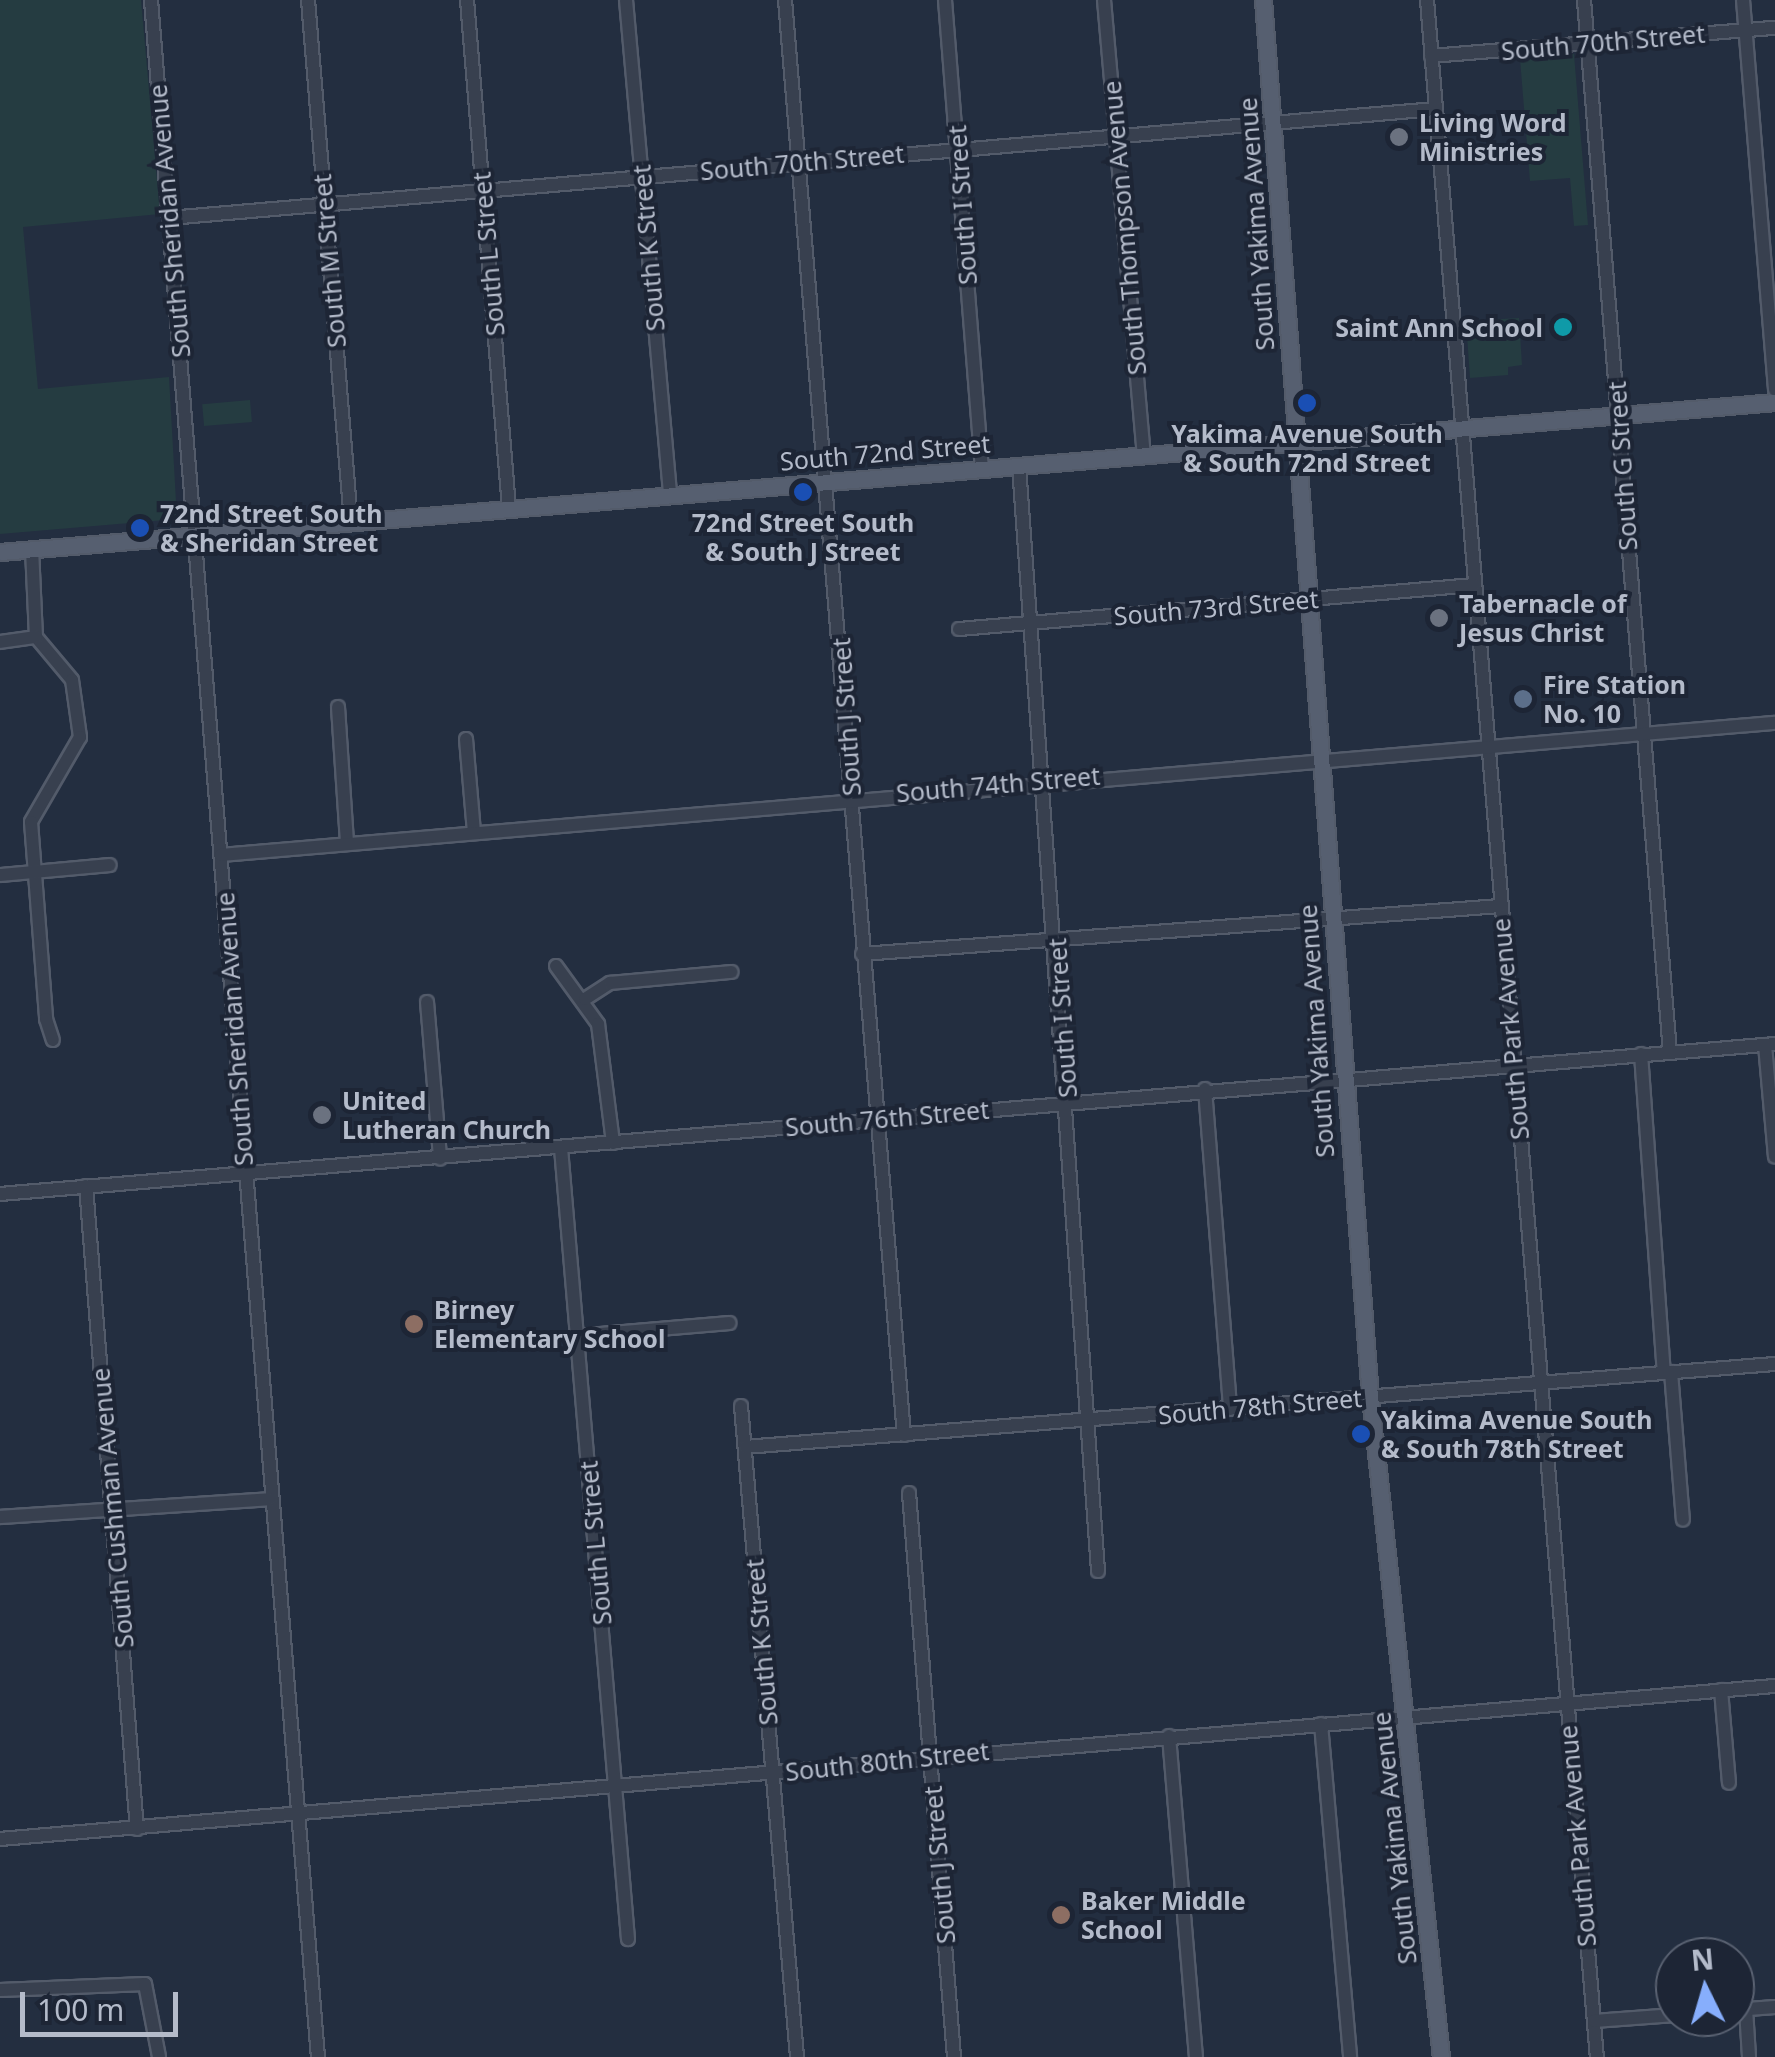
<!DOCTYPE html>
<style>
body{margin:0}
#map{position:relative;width:1775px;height:2057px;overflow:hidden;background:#232e40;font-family:"Noto Sans",sans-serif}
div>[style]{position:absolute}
.green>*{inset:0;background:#253c41;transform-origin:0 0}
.roads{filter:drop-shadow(2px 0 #535b6a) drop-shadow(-2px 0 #535b6a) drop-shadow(0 2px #535b6a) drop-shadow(0 -2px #535b6a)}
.minor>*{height:12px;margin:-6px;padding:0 6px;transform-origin:6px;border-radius:6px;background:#38404f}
.major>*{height:15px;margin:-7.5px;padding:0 7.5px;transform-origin:7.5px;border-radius:7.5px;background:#565f70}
.dots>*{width:28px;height:28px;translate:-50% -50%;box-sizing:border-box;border:5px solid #1d2535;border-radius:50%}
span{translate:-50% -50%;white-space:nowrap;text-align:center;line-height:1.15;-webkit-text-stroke:8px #1d2535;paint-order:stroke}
.street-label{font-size:25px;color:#b4bbca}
.poi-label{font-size:25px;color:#b4bbca;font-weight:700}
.left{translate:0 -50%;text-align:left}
.right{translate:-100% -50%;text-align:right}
.north{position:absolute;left:1655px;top:1937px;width:100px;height:100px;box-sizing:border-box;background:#1d2535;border:2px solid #596171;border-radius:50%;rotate:355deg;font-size:28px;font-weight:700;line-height:40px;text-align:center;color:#b4bbca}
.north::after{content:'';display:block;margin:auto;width:35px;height:45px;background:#87aefc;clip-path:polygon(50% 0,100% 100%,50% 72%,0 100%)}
.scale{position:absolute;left:20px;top:1992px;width:158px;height:45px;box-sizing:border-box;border:5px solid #b4bbca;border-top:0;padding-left:12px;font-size:30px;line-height:35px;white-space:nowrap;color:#b4bbca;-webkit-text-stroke:8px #1d2535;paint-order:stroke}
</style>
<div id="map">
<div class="green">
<i style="clip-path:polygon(0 0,141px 0,160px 214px,23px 227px,38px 389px,169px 377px,177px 519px,0 534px)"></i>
<i style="clip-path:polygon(1574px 54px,1588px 225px,1574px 226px,1570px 178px,1530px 181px,1520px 59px)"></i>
<i style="clip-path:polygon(1519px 318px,1522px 365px,1508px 367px,1508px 375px,1470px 378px,1466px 321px)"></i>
<i style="left:250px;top:400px;width:22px;height:48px;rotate:85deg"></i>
</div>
<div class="roads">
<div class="minor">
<i style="left:151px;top:0;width:2064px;rotate:85.36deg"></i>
<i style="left:308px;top:0;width:524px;rotate:85.29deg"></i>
<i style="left:467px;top:0;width:510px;rotate:85.27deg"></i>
<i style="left:626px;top:0;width:497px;rotate:84.9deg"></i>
<i style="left:785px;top:0;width:1440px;rotate:85.26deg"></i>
<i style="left:945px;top:0;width:470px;rotate:85.5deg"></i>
<i style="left:1104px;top:0;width:457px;rotate:85deg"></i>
<i style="left:1427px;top:0;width:2064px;rotate:85.28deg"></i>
<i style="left:1584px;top:0;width:1056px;rotate:85.33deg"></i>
<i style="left:1743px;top:0;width:391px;rotate:85.3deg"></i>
<i style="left:1431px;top:56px;width:345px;rotate:-4.7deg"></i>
<i style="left:169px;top:218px;width:1271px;rotate:-4.92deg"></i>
<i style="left:1019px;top:466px;width:1108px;rotate:85.91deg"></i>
<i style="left:32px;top:549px;width:88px;rotate:87.4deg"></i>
<i style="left:959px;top:629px;width:517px;rotate:-4.88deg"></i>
<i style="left:36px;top:637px;width:56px;rotate:50.1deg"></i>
<i style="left:72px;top:680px;width:58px;rotate:82deg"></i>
<i style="left:80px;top:737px;width:98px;rotate:120deg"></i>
<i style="left:31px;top:822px;width:198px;rotate:85.6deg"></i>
<i style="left:46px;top:1019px;width:22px;rotate:72deg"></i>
<i style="left:0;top:642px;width:36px;rotate:-8deg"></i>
<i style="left:338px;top:707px;width:136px;rotate:86.2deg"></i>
<i style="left:466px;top:739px;width:93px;rotate:85.1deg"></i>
<i style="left:221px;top:855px;width:1560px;rotate:-4.86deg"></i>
<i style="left:0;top:875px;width:110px;rotate:-5.2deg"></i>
<i style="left:862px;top:954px;width:640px;rotate:-4.3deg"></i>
<i style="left:556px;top:966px;width:72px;rotate:54.1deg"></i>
<i style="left:598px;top:1024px;width:120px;rotate:82.8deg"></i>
<i style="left:585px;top:999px;width:30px;rotate:-33deg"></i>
<i style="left:610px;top:983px;width:122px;rotate:-5.2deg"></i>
<i style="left:427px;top:1002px;width:157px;rotate:85.2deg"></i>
<i style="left:1765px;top:1045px;width:112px;rotate:84.9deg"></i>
<i style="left:1641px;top:1054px;width:319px;rotate:85.9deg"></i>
<i style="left:1205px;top:1089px;width:321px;rotate:85.5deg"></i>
<i style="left:561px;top:1148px;width:794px;rotate:85.16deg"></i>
<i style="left:86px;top:1186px;width:645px;rotate:85.47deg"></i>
<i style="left:0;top:1194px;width:1781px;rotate:-4.83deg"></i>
<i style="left:577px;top:1336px;width:153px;rotate:-4.9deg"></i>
<i style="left:1671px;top:1372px;width:148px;rotate:85.4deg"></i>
<i style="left:741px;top:1406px;width:653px;rotate:85.08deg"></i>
<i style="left:745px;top:1447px;width:1033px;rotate:-4.61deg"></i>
<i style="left:909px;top:1493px;width:566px;rotate:85.44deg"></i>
<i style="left:0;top:1517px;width:271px;rotate:-3.8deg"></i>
<i style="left:1721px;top:1690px;width:93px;rotate:85.1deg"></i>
<i style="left:1321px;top:1724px;width:334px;rotate:85deg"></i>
<i style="left:1169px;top:1736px;width:322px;rotate:85.2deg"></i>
<i style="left:0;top:1839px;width:1782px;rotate:-4.93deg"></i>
<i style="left:0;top:1990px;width:145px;rotate:-2.4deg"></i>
<i style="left:145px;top:1984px;width:74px;rotate:79.1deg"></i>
<i style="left:1746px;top:2009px;width:48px;rotate:86.4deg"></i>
<i style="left:1735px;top:2010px;width:40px;rotate:-4.3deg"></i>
<i style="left:1594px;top:2021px;width:81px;rotate:-4.2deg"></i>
</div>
<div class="major">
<i style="left:1263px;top:0;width:1400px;rotate:85.62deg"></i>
<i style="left:1370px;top:1396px;width:665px;rotate:83.87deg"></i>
<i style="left:0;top:552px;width:1781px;rotate:-4.83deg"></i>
</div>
</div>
<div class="dots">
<i style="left:1399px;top:137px;background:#6b7280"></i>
<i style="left:1563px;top:327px;background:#0f9aa8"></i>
<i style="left:1307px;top:403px;background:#1a4fb4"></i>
<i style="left:803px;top:492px;background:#1a4fb4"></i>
<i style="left:140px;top:528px;background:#1a4fb4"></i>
<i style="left:1439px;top:618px;background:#6b7280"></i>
<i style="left:1523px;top:699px;background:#5c6f8a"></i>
<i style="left:322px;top:1115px;background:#6b7280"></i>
<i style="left:414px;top:1324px;background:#8d6e63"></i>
<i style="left:1361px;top:1434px;background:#1a4fb4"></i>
<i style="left:1061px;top:1915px;background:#8d6e63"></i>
</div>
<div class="street-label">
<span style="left:1603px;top:42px;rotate:-5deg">South 70th Street</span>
<span style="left:802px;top:162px;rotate:-5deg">South 70th Street</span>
<span style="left:962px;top:205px;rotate:-94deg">South I Street</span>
<span style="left:169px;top:221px;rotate:-95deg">South Sheridan Avenue</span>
<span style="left:1256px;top:224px;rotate:-94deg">South Yakima Avenue</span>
<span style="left:1124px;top:228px;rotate:-95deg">South Thompson Avenue</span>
<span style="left:648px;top:248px;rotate:-95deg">South K Street</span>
<span style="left:488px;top:254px;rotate:-95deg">South L Street</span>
<span style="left:329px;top:261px;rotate:-95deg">South M Street</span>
<span style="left:885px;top:452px;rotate:-5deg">South 72nd Street</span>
<span style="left:1622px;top:466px;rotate:-94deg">South G Street</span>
<span style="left:1216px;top:607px;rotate:-5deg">South 73rd Street</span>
<span style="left:846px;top:717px;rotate:-94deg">South J Street</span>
<span style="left:998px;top:784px;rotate:-5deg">South 74th Street</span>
<span style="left:1062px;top:1018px;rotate:-94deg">South I Street</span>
<span style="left:234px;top:1029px;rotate:-94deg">South Sheridan Avenue</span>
<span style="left:1510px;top:1029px;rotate:-95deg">South Park Avenue</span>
<span style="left:1316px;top:1031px;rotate:-94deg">South Yakima Avenue</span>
<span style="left:887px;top:1118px;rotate:-5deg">South 76th Street</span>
<span style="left:1260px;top:1406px;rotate:-5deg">South 78th Street</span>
<span style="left:112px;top:1508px;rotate:-95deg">South Cushman Avenue</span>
<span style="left:595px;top:1543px;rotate:-95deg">South L Street</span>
<span style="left:761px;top:1642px;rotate:-95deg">South K Street</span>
<span style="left:887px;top:1761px;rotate:-6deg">South 80th Street</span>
<span style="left:1577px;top:1836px;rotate:-95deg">South Park Avenue</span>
<span style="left:1394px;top:1838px;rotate:-96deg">South Yakima Avenue</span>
<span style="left:939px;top:1865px;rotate:-95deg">South J Street</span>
</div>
<div class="poi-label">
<span class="left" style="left:1419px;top:137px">Living Word<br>Ministries</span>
<span class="right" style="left:1543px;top:327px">Saint Ann School</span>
<span style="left:1307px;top:448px">Yakima Avenue South<br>&amp; South 72nd Street</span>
<span class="left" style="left:160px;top:528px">72nd Street South<br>&amp; Sheridan Street</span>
<span style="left:803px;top:537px">72nd Street South<br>&amp; South J Street</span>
<span class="left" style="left:1459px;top:618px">Tabernacle of<br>Jesus Christ</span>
<span class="left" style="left:1543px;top:699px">Fire Station<br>No. 10</span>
<span class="left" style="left:342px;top:1115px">United<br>Lutheran Church</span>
<span class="left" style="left:434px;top:1324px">Birney<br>Elementary School</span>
<span class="left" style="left:1381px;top:1434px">Yakima Avenue South<br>&amp; South 78th Street</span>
<span class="left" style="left:1081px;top:1915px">Baker Middle<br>School</span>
</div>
<div class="north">N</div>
<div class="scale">100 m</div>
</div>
